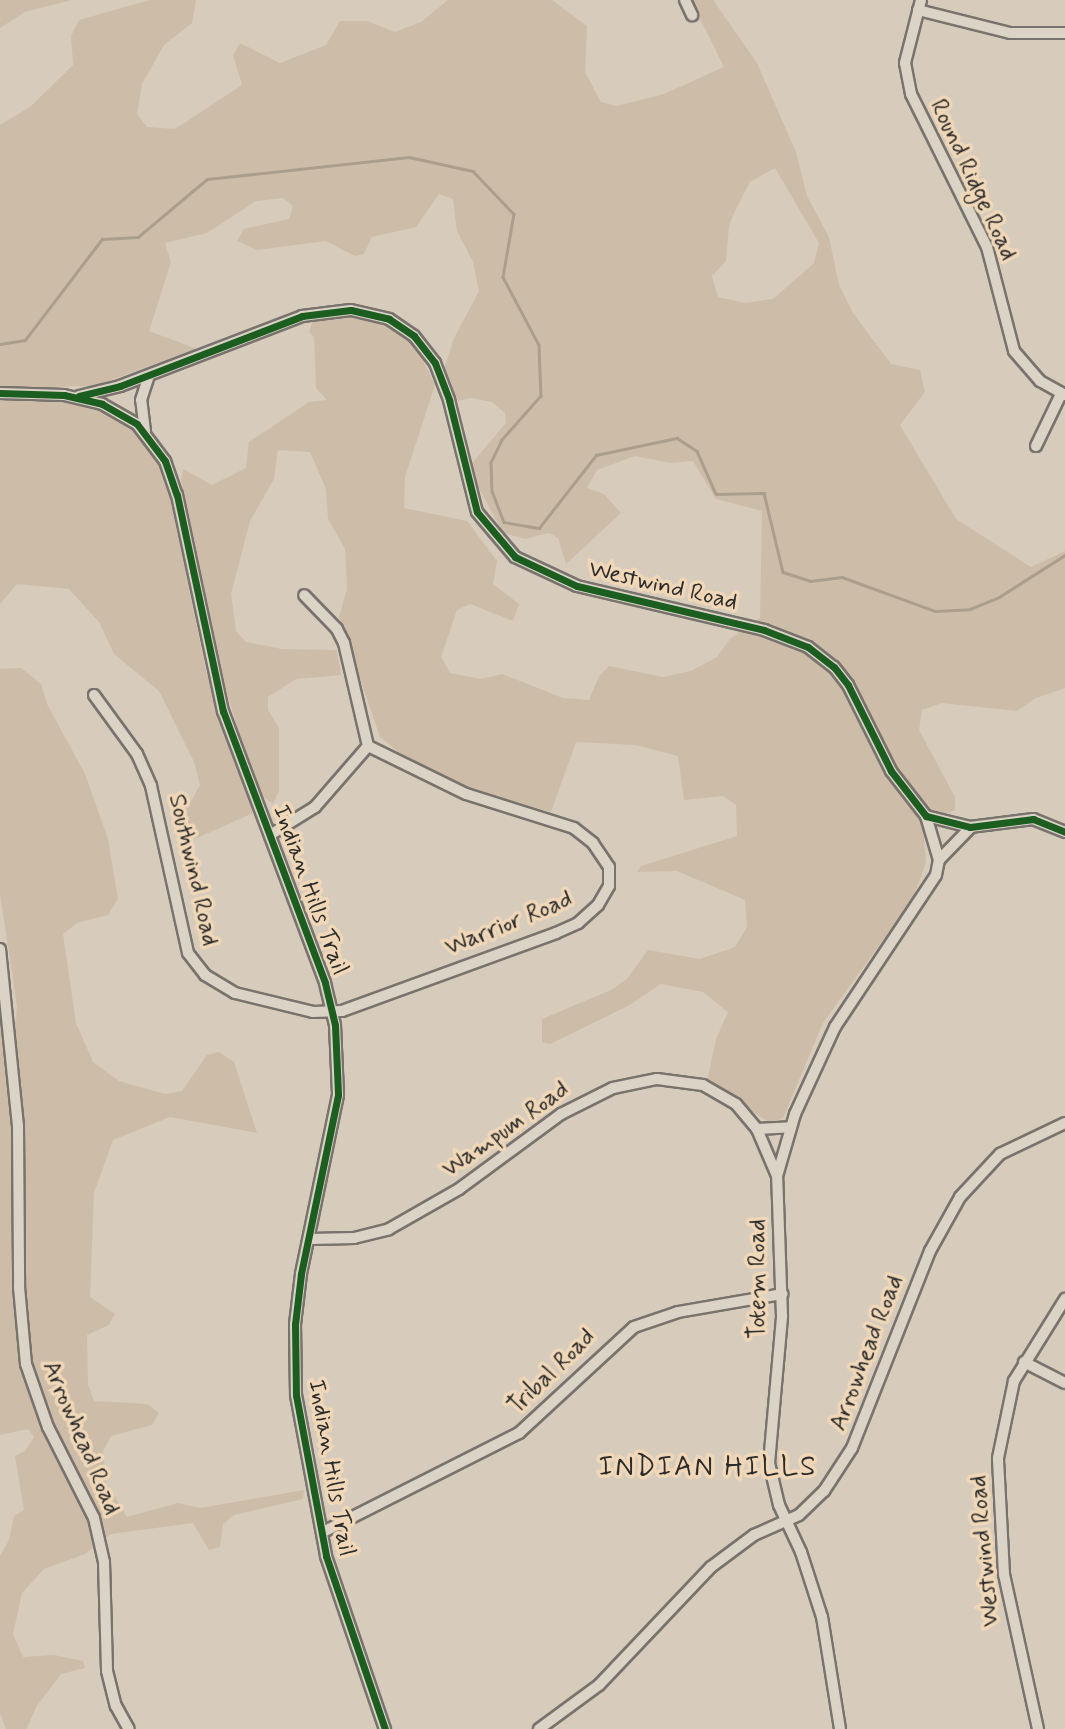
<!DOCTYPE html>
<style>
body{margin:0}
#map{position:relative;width:1065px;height:1729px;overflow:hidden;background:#d7cbbb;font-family:Mynerve,sans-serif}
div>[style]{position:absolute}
.green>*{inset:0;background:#cdbda8}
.stream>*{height:2.5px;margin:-1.25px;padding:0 1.25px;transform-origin:1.25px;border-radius:1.25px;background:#ab9e8c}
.roads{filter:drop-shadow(2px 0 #78736c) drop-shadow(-2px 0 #78736c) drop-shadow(0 2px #78736c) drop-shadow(0 -2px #78736c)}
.minor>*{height:10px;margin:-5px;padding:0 5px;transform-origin:5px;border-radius:5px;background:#dcd3c7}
.cycleway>*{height:7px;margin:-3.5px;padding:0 3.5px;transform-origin:3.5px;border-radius:3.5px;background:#1b5e20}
span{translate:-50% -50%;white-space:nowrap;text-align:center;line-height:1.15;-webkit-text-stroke:7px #efd7b7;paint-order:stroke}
.street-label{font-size:24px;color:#2b2b2b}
.quarter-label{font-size:28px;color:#2b2b2b;letter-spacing:2px}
</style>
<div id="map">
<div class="green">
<i style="clip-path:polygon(0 0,72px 0,25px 12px,0 28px)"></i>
<i style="clip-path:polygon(evenodd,150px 0,196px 0,192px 23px,164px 45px,142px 84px,137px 114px,147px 127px,175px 129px,242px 85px,233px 55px,240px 43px,280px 63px,326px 45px,340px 21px,367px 21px,395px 32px,421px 22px,448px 0,552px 0,587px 26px,585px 72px,601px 102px,617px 106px,664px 94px,724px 67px,691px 0,713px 0,757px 63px,796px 152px,807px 196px,829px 237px,839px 285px,853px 313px,891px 364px,920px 370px,925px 392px,900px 425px,956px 519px,1031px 567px,1065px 551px,1065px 688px,1036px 698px,1017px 711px,942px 703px,922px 710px,919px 730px,955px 797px,955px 810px,943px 815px,924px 837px,926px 863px,912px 900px,823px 1023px,783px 1118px,770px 1123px,707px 1081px,716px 1039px,728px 1012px,703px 992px,661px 984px,628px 1006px,550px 1044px,542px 1042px,542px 1019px,611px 990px,627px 979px,648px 950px,700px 959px,735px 947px,747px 927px,745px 900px,677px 871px,637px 872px,641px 866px,737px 836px,736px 805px,723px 796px,684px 800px,678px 756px,635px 745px,576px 742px,551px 812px,461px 786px,405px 757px,380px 737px,339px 617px,347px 589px,345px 549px,328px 519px,326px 489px,310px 452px,278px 450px,274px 479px,250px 521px,231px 594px,236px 631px,246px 642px,282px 649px,337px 650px,341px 675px,296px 679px,268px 697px,268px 710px,279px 728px,279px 791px,273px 804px,257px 792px,223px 680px,181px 480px,183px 469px,212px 485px,246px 468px,249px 442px,309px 402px,327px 400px,316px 388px,314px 337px,309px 332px,313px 320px,320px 316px,371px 318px,397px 329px,415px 344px,435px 385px,405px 477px,404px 508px,467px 521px,497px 561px,493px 584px,519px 604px,513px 621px,470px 604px,457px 610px,441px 657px,450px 673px,481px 679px,502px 674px,563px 698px,589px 700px,599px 676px,609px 666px,663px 677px,691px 671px,717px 657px,730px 639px,760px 618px,762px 511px,716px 499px,693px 461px,671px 463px,635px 456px,597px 470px,587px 488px,604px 494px,621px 513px,566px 564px,558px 538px,549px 533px,525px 539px,503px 533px,468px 468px,506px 423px,505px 413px,492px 402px,471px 398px,458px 401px,444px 369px,454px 338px,479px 291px,473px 262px,457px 231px,453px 199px,439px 194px,416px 227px,372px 237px,364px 254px,355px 256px,326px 241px,257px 250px,237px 241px,244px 229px,289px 219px,293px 206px,283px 198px,256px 201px,207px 233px,165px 243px,171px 262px,149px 331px,197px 349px,94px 386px,0 388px,0 125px,30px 107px,73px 65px,71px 36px,79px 20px,150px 0,775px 168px,819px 243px,814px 263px,773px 299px,745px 303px,718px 297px,712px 276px,726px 261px,729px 225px,737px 207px,750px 182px,775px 168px)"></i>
<i style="clip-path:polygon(0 399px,65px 402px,101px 409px,137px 431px,165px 472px,206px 671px,253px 813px,195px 839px,181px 837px,172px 810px,191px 801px,200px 785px,194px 762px,159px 691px,114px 654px,99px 622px,69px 589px,17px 584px,0 604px)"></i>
<i style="clip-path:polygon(21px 668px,41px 684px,47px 704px,85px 774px,108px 839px,118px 899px,108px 915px,77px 923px,63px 934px,76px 1023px,93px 1062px,119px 1081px,165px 1094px,182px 1091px,207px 1055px,219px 1052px,234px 1062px,257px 1133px,170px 1117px,113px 1140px,94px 1193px,90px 1297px,115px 1314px,109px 1325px,87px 1335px,88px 1384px,94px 1401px,147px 1404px,159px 1413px,152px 1425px,111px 1436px,103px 1451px,106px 1481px,127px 1517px,178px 1503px,200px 1508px,304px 1490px,303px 1499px,234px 1515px,223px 1524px,220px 1547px,209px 1550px,193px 1523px,111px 1534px,85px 1554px,44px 1569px,22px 1593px,13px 1634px,23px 1657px,54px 1655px,83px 1661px,85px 1668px,61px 1674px,36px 1707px,27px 1729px,6px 1729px,0 1713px,0 1556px,9px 1540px,14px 1516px,24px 1510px,15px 1456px,25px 1451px,34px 1437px,28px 1429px,0 1435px,0 1022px,16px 1022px,17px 1006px,0 894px,0 669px)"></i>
</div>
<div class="stream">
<i style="left:0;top:344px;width:25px;rotate:-9deg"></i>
<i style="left:25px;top:340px;width:127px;rotate:-52.7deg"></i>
<i style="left:102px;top:239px;width:36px;rotate:-3deg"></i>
<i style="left:138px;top:237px;width:90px;rotate:-40deg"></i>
<i style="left:207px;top:179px;width:203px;rotate:-6.2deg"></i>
<i style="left:409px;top:157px;width:66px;rotate:12.3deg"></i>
<i style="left:473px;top:171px;width:59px;rotate:46.4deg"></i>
<i style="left:514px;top:214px;width:64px;rotate:99.9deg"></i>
<i style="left:503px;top:277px;width:77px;rotate:62.1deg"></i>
<i style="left:539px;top:345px;width:51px;rotate:87.8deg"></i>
<i style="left:541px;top:396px;width:59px;rotate:131.6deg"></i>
<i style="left:502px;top:440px;width:25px;rotate:116deg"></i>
<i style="left:491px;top:463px;width:28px;rotate:88deg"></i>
<i style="left:492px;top:491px;width:33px;rotate:69deg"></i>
<i style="left:504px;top:522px;width:36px;rotate:10deg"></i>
<i style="left:539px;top:528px;width:93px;rotate:-52deg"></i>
<i style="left:596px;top:455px;width:83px;rotate:-11.9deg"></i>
<i style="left:677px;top:438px;width:24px;rotate:33deg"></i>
<i style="left:697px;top:451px;width:47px;rotate:66.2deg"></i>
<i style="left:716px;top:494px;width:48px;rotate:-1.2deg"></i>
<i style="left:764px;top:493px;width:81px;rotate:76.5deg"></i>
<i style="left:783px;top:572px;width:28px;rotate:18deg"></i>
<i style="left:810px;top:581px;width:32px;rotate:-7deg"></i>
<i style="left:842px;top:577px;width:99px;rotate:20.1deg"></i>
<i style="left:935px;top:611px;width:35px;rotate:-3deg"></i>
<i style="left:970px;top:609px;width:31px;rotate:-22deg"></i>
<i style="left:999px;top:597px;width:78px;rotate:-32.5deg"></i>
</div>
<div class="roads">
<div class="minor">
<i style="left:685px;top:0;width:17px;rotate:65deg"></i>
<i style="left:921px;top:0;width:65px;rotate:104.3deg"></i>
<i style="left:905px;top:63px;width:32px;rotate:79deg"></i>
<i style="left:911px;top:94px;width:171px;rotate:63.6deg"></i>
<i style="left:987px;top:247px;width:107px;rotate:75.4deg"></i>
<i style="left:1014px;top:351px;width:40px;rotate:49deg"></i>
<i style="left:1040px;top:381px;width:29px;rotate:29deg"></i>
<i style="left:918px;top:10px;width:95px;rotate:14deg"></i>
<i style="left:1010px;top:33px;width:55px"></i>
<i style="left:0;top:393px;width:64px;rotate:1.8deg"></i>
<i style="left:64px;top:395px;width:39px;rotate:13deg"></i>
<i style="left:102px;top:404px;width:40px;rotate:29.7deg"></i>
<i style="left:137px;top:424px;width:46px;rotate:52.9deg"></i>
<i style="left:165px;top:461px;width:36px;rotate:71deg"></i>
<i style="left:177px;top:495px;width:221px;rotate:78deg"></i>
<i style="left:223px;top:711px;width:290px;rotate:69.4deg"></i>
<i style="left:325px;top:983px;width:43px;rotate:76.6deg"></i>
<i style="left:335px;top:1025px;width:70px;rotate:87.5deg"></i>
<i style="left:338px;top:1095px;width:183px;rotate:101.7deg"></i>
<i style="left:301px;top:1274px;width:50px;rotate:96.8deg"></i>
<i style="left:295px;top:1324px;width:71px;rotate:89.2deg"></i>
<i style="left:296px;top:1395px;width:164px;rotate:79.4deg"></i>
<i style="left:326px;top:1556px;width:183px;rotate:71.2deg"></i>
<i style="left:79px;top:396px;width:42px;rotate:-13.7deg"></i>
<i style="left:120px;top:386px;width:195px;rotate:-21deg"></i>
<i style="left:302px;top:316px;width:49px;rotate:-7deg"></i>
<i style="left:351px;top:310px;width:39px;rotate:13deg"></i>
<i style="left:389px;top:319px;width:30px;rotate:34deg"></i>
<i style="left:414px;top:336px;width:34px;rotate:52deg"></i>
<i style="left:435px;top:363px;width:40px;rotate:69deg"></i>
<i style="left:449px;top:400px;width:115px;rotate:76deg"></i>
<i style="left:477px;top:512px;width:59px;rotate:49.8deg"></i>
<i style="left:515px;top:557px;width:68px;rotate:25.1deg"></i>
<i style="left:577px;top:586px;width:192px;rotate:13.2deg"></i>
<i style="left:764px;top:630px;width:47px;rotate:21.1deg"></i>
<i style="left:808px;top:647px;width:33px;rotate:38deg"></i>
<i style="left:834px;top:667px;width:23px;rotate:52deg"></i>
<i style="left:848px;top:685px;width:96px;rotate:63.4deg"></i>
<i style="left:891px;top:771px;width:57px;rotate:52.1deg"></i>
<i style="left:926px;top:816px;width:45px;rotate:14deg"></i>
<i style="left:970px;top:827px;width:64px;rotate:-7.2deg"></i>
<i style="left:1033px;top:819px;width:35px;rotate:22deg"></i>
<i style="left:145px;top:431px;width:31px;rotate:-97deg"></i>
<i style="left:141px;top:400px;width:26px;rotate:-72deg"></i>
<i style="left:1036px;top:446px;width:58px;rotate:-64.3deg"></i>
<i style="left:94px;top:695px;width:73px;rotate:53.9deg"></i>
<i style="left:137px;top:754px;width:35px;rotate:66deg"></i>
<i style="left:151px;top:786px;width:171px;rotate:77.5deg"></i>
<i style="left:188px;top:953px;width:28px;rotate:52deg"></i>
<i style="left:205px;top:975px;width:35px;rotate:31deg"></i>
<i style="left:235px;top:993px;width:80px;rotate:13.7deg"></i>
<i style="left:313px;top:1012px;width:29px;rotate:-2deg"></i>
<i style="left:342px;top:1011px;width:228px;rotate:-20deg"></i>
<i style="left:556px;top:933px;width:24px;rotate:-24deg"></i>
<i style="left:578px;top:923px;width:27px;rotate:-42deg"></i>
<i style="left:598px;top:905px;width:22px;rotate:-60deg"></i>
<i style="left:609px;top:886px;width:19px;rotate:-90deg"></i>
<i style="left:609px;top:867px;width:29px;rotate:-124deg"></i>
<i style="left:593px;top:843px;width:24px;rotate:-142deg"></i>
<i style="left:574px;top:828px;width:113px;rotate:-162.5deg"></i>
<i style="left:466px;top:794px;width:109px;rotate:-153.9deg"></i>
<i style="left:270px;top:835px;width:53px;rotate:-31.9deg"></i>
<i style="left:315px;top:807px;width:81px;rotate:-49deg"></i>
<i style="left:368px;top:746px;width:106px;rotate:-103.1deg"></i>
<i style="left:344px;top:643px;width:16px;rotate:-117deg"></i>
<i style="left:337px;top:629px;width:47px;rotate:-134.1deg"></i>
<i style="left:939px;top:860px;width:46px;rotate:-45.9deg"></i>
<i style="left:0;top:949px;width:178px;rotate:84.2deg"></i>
<i style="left:18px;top:1126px;width:161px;rotate:89.6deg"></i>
<i style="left:19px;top:1287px;width:77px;rotate:84.8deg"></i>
<i style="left:26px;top:1364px;width:67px;rotate:70.8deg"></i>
<i style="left:48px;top:1427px;width:102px;rotate:63.2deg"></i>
<i style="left:94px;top:1518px;width:45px;rotate:77.2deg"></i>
<i style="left:104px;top:1562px;width:109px;rotate:88.4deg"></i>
<i style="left:107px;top:1671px;width:36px;rotate:76deg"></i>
<i style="left:116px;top:1706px;width:26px;rotate:61deg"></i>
<i style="left:757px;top:1129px;width:34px;rotate:-3deg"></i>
<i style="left:311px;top:1239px;width:43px;rotate:-1.3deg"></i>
<i style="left:354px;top:1238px;width:36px;rotate:-14deg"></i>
<i style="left:389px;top:1229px;width:81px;rotate:-29.7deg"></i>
<i style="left:459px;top:1189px;width:127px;rotate:-36.3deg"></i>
<i style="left:561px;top:1114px;width:58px;rotate:-26.6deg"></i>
<i style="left:613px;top:1088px;width:45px;rotate:-11.6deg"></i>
<i style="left:657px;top:1079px;width:46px;rotate:7.4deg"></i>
<i style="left:703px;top:1085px;width:38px;rotate:30deg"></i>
<i style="left:736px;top:1104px;width:33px;rotate:50deg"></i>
<i style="left:757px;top:1129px;width:51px;rotate:66.9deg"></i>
<i style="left:1024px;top:1362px;width:46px;rotate:27.1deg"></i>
<i style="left:323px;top:1532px;width:220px;rotate:-26.8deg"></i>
<i style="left:519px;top:1433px;width:156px;rotate:-42.7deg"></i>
<i style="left:634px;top:1327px;width:46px;rotate:-18.8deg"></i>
<i style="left:678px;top:1312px;width:106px;rotate:-9.8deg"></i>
<i style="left:539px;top:1729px;width:74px;rotate:-36.3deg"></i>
<i style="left:599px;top:1685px;width:163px;rotate:-46.5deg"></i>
<i style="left:711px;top:1567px;width:54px;rotate:-36.7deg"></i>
<i style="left:754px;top:1535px;width:49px;rotate:-24deg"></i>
<i style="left:799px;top:1515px;width:35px;rotate:-44deg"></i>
<i style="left:824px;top:1491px;width:51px;rotate:-56.9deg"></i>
<i style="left:852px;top:1448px;width:212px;rotate:-68.4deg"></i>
<i style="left:930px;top:1251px;width:62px;rotate:-60.9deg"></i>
<i style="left:960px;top:1197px;width:59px;rotate:-47.1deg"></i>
<i style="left:1000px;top:1154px;width:72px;rotate:-25.5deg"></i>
<i style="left:840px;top:1729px;width:113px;rotate:-99.1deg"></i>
<i style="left:822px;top:1617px;width:68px;rotate:-107.9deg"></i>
<i style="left:801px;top:1552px;width:52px;rotate:-115.1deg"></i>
<i style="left:779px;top:1505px;width:43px;rotate:-103.4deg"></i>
<i style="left:769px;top:1463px;width:148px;rotate:-84.9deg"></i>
<i style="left:782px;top:1316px;width:140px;rotate:-92deg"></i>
<i style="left:777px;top:1176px;width:65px;rotate:-73.8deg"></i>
<i style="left:795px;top:1114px;width:96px;rotate:-65.3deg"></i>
<i style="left:835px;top:1027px;width:182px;rotate:-56.4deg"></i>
<i style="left:936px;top:875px;width:15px;rotate:-79deg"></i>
<i style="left:939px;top:860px;width:46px;rotate:-106.5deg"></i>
<i style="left:1038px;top:1729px;width:159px;rotate:-102.4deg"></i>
<i style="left:1004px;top:1574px;width:116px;rotate:-93deg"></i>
<i style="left:998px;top:1458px;width:79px;rotate:-78.3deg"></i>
<i style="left:1014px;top:1381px;width:97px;rotate:-58.1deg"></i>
</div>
</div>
<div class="cycleway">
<i style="left:0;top:393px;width:64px;rotate:1.8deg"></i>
<i style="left:64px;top:395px;width:39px;rotate:13deg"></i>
<i style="left:102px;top:404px;width:40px;rotate:29.7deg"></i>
<i style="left:137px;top:424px;width:46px;rotate:52.9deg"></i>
<i style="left:165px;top:461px;width:36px;rotate:71deg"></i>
<i style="left:177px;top:495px;width:221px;rotate:78deg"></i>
<i style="left:223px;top:711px;width:290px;rotate:69.4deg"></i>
<i style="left:325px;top:983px;width:43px;rotate:76.6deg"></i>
<i style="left:335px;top:1025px;width:70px;rotate:87.5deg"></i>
<i style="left:338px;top:1095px;width:183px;rotate:101.7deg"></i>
<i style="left:301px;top:1274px;width:50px;rotate:96.8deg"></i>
<i style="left:295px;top:1324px;width:71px;rotate:89.2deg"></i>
<i style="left:296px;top:1395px;width:164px;rotate:79.4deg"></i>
<i style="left:326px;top:1556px;width:183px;rotate:71.2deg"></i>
<i style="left:79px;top:396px;width:42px;rotate:-13.7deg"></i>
<i style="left:120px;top:386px;width:195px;rotate:-21deg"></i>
<i style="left:302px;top:316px;width:49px;rotate:-7deg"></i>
<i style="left:351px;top:310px;width:39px;rotate:13deg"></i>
<i style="left:389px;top:319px;width:30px;rotate:34deg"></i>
<i style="left:414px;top:336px;width:34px;rotate:52deg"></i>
<i style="left:435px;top:363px;width:40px;rotate:69deg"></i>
<i style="left:449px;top:400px;width:115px;rotate:76deg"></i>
<i style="left:477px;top:512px;width:59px;rotate:49.8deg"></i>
<i style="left:515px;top:557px;width:68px;rotate:25.1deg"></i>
<i style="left:577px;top:586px;width:192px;rotate:13.2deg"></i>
<i style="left:764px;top:630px;width:47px;rotate:21.1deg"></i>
<i style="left:808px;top:647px;width:33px;rotate:38deg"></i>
<i style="left:834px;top:667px;width:23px;rotate:52deg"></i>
<i style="left:848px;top:685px;width:96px;rotate:63.4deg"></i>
<i style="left:891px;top:771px;width:57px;rotate:52.1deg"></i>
<i style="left:926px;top:816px;width:45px;rotate:14deg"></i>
<i style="left:970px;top:827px;width:64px;rotate:-7.2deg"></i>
<i style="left:1033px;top:819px;width:35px;rotate:22deg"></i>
</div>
<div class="street-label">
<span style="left:973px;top:180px;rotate:65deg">Round Ridge Road</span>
<span style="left:663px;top:586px;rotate:13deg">Westwind Road</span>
<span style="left:193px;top:870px;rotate:77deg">Southwind Road</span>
<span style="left:310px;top:890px;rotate:70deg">Indian Hills Trail</span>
<span style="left:509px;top:924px;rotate:-22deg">Warrior Road</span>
<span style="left:506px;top:1130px;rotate:-35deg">Wampum Road</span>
<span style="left:758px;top:1279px;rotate:-90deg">Totem Road</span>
<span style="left:867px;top:1353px;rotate:-69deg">Arrowhead Road</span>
<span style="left:552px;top:1372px;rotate:-44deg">Tribal Road</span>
<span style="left:81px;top:1438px;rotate:67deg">Arrowhead Road</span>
<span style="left:331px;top:1468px;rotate:80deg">Indian Hills Trail</span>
<span style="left:985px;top:1551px;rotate:-95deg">Westwind Road</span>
</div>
<div class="quarter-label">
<span style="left:708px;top:1468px">INDIAN HILLS</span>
</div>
</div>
